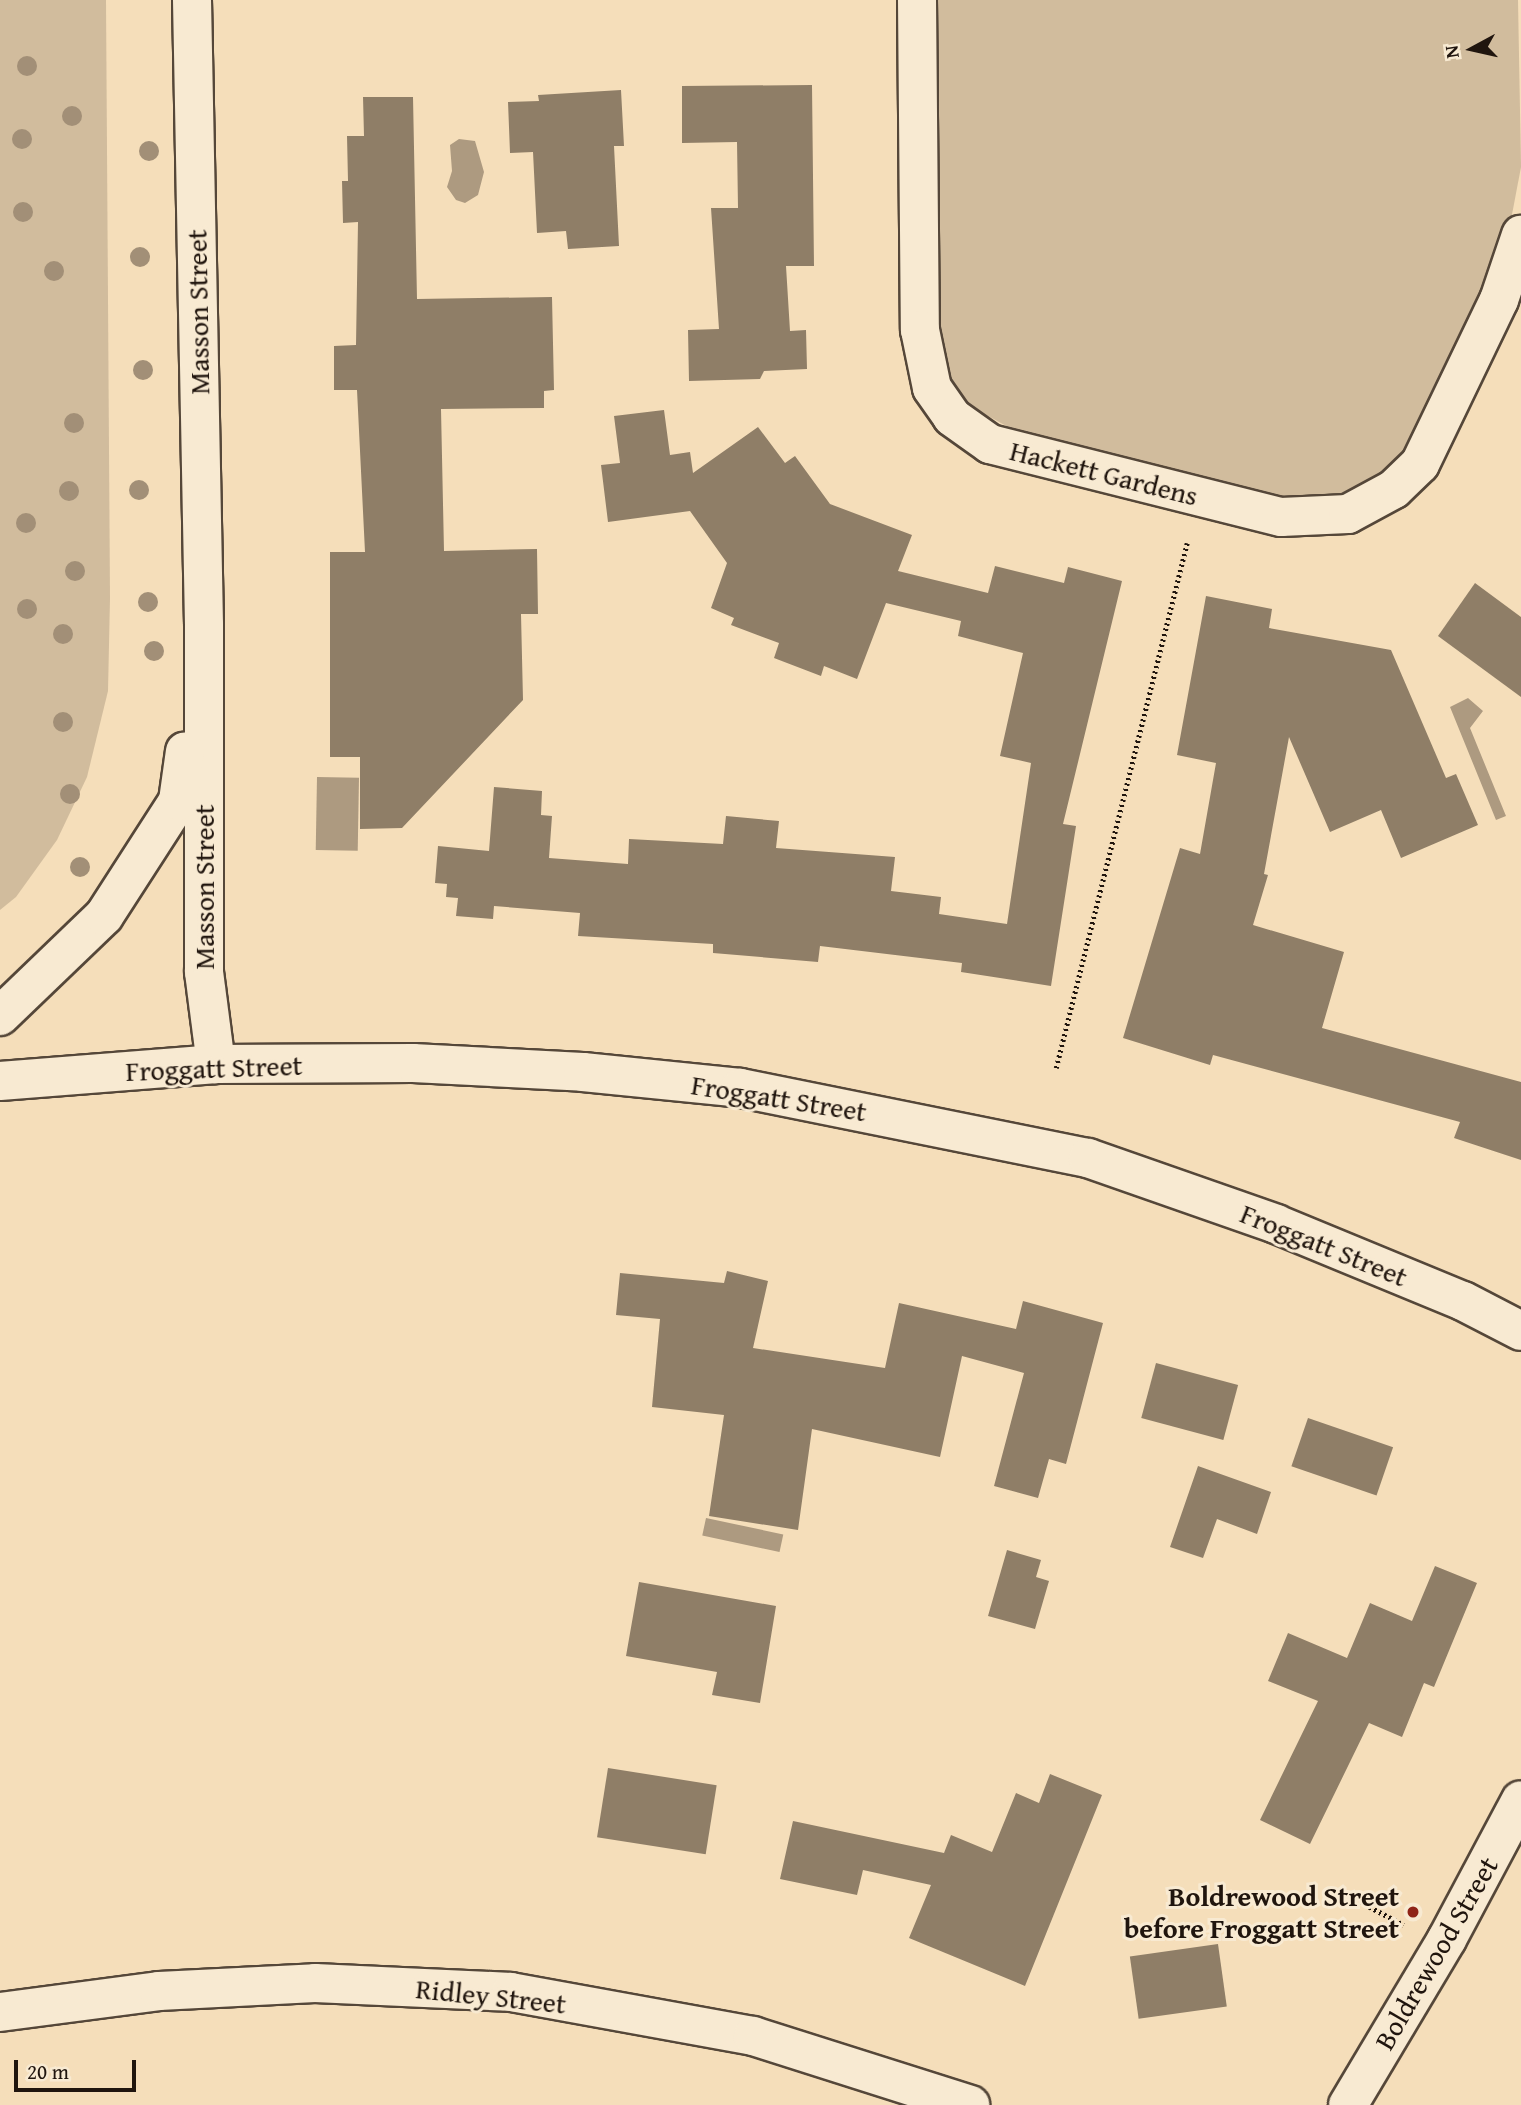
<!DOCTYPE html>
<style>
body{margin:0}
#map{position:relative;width:1521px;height:2105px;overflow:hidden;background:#f5deba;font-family:"Gentium Book Plus",serif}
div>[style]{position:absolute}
.green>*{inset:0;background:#d1bc9d}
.water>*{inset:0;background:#ad9a80;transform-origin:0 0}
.building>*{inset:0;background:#8f7e67;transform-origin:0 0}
.path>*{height:4.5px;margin-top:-2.25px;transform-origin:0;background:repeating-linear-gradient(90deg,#20150e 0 2px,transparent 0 5.5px)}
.roads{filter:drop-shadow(2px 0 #554739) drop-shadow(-2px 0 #554739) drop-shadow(0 2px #554739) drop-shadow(0 -2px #554739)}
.minor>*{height:38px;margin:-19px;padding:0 19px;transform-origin:19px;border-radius:19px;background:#f8ead2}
.trees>*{width:20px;height:20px;margin:-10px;border-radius:50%;background:#a28f77}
.dots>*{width:19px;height:19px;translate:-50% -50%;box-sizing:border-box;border:4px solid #f8ead2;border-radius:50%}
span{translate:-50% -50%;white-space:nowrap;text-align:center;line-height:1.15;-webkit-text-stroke:6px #f8ead2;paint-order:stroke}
.street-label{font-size:28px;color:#20150e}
.poi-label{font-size:28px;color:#20150e;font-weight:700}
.right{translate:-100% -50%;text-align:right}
.north{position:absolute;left:1437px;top:14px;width:70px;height:70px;-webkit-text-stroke:5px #f8ead2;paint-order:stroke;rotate:262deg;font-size:19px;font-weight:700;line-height:28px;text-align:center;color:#20150e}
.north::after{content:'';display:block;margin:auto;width:24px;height:32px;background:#20150e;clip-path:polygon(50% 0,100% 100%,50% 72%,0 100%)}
.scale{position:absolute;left:14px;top:2060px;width:122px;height:32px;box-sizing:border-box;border:4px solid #20150e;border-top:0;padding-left:9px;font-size:21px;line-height:24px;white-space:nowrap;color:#20150e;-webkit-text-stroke:5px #f8ead2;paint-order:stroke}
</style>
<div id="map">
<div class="green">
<i style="clip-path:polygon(0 0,106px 0,110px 598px,108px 691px,87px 777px,57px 840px,16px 897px,0 910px)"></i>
<i style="clip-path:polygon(931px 0,1518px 0,1521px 167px,1510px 225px,1415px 434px,1380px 480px,1360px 494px,1301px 501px,1010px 428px,959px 400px,946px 380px,932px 329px)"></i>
</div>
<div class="water">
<i style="clip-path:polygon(459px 139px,475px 141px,484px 172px,478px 195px,465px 203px,456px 200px,447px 187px,452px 171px,450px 145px)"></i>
<i style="clip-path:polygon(1468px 698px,1483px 711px,1470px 728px,1506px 816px,1496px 820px,1450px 707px)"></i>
<i style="left:317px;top:777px;width:42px;height:73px;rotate:1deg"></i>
<i style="left:706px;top:1518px;width:79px;height:18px;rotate:12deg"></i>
</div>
<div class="building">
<i style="clip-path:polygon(812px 85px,814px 266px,786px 266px,790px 331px,806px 330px,807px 369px,764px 371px,760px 379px,689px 381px,688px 330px,719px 329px,711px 208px,738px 208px,737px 142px,682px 143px,682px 86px)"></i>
<i style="clip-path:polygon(621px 90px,624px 146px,614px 146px,619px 246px,568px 249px,566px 231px,537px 233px,533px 152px,510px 153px,508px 102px,539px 101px,538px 95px)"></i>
<i style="clip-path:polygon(363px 97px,413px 97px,417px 299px,552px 297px,554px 390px,544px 391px,544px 408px,441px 409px,444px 551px,537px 549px,538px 614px,521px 614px,523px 700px,402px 828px,360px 829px,360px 757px,330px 757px,330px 552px,365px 552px,357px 390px,334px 390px,334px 346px,356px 345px,358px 222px,343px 223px,342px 181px,348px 181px,347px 136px,364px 136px)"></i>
<i style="clip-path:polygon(664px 410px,670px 455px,690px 452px,693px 473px,758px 427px,785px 463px,795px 456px,830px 504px,912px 535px,898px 571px,988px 593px,995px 566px,1064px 583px,1068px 567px,1122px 581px,1063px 824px,1076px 826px,1051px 986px,961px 972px,962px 963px,820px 946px,818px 962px,713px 953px,713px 944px,578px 936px,580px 913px,494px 906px,493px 919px,456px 916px,458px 898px,446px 897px,447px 884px,435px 883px,438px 846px,489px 851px,494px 787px,542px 791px,541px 815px,552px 816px,549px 858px,628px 864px,629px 839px,723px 844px,726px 816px,779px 821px,776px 848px,895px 857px,891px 891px,941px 897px,939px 914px,1007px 924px,1031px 763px,1000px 756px,1023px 653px,958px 636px,961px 621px,886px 603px,857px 679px,824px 666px,821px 676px,774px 658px,779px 643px,731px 625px,734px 618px,711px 608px,727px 563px,690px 511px,608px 522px,601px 465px,620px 463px,614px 416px)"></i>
<i style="clip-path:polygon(1475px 583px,1521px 617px,1521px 697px,1438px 636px)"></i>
<i style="clip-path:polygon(1206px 596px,1272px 609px,1269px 628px,1391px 650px,1446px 778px,1456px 774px,1478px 825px,1401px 858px,1381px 810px,1330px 832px,1289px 737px,1264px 874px,1268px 875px,1253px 925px,1344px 952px,1322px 1028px,1521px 1082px,1521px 1160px,1454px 1138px,1460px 1122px,1213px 1055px,1210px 1065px,1123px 1038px,1180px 848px,1200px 854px,1216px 763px,1177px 755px)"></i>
<i style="clip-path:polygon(727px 1271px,768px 1281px,753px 1348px,885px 1368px,899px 1303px,1016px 1329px,1023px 1301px,1103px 1323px,1066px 1464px,1049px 1459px,1038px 1498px,994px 1486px,1024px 1373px,962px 1356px,940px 1457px,812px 1429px,798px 1530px,709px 1516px,724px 1415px,652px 1407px,660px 1319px,616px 1315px,620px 1273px,724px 1283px)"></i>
<i style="left:1156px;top:1363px;width:85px;height:57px;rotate:15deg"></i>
<i style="left:1308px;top:1418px;width:90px;height:51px;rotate:19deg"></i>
<i style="clip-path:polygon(1198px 1466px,1271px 1492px,1257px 1534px,1217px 1519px,1203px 1558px,1170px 1547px)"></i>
<i style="clip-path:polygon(1007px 1550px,1041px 1560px,1036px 1577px,1049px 1581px,1035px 1629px,988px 1616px)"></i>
<i style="clip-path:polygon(1435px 1566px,1477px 1583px,1434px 1687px,1424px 1683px,1402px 1737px,1369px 1723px,1310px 1844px,1260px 1820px,1318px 1701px,1268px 1681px,1288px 1633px,1347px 1658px,1370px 1603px,1412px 1621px)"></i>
<i style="clip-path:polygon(639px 1582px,776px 1606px,760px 1703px,712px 1695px,717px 1672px,626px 1656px)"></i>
<i style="left:608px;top:1768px;width:110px;height:70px;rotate:9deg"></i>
<i style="clip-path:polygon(1050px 1774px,1102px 1795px,1025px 1986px,909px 1938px,931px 1885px,863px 1870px,857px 1895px,780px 1879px,793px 1821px,944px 1853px,951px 1835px,992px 1852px,1016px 1793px,1039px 1803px)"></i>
<i style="left:1218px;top:1944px;width:63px;height:89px;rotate:82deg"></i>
</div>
<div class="path">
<i style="left:1056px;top:1068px;width:541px;rotate:-75.99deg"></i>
<i style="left:1355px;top:1899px;width:55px;rotate:28deg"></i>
</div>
<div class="roads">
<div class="minor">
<i style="left:192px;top:0;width:625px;rotate:88.9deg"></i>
<i style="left:204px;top:625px;width:347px;rotate:90deg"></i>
<i style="left:204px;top:972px;width:93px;rotate:82.6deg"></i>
<i style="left:917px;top:0;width:330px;rotate:89.5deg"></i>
<i style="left:920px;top:330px;width:59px;rotate:78.3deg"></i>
<i style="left:932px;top:388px;width:35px;rotate:55deg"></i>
<i style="left:952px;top:417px;width:47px;rotate:35.4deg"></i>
<i style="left:990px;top:444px;width:300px;rotate:14.1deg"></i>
<i style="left:1281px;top:517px;width:67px;rotate:-2.6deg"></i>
<i style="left:1348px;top:514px;width:52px;rotate:-28.5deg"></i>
<i style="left:1394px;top:489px;width:36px;rotate:-44deg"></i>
<i style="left:1420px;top:464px;width:182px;rotate:-64.3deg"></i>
<i style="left:1499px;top:300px;width:69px;rotate:-71.3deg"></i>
<i style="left:0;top:1016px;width:144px;rotate:-43.9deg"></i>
<i style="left:104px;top:916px;width:137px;rotate:-57.2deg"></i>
<i style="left:178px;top:801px;width:50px;rotate:-82deg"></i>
<i style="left:0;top:1081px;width:217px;rotate:-4.5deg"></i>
<i style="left:216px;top:1064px;width:197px;rotate:-0.3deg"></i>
<i style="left:413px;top:1063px;width:170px;rotate:3deg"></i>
<i style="left:583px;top:1072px;width:158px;rotate:5.8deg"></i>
<i style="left:740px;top:1088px;width:355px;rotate:11.4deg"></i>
<i style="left:1088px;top:1158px;width:199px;rotate:19.3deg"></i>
<i style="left:1276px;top:1224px;width:202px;rotate:22.4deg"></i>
<i style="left:1463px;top:1301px;width:65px;rotate:27.3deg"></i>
<i style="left:0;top:2012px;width:160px;rotate:-7.5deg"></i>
<i style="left:159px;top:1991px;width:156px;rotate:-2.9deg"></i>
<i style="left:315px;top:1983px;width:196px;rotate:2.6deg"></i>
<i style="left:511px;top:1992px;width:246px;rotate:10.3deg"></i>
<i style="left:753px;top:2036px;width:228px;rotate:17.6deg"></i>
<i style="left:1348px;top:2105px;width:193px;rotate:-59.2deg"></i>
<i style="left:1447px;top:1939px;width:157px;rotate:-62deg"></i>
</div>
</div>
<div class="trees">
<i style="left:27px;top:66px"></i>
<i style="left:72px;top:116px"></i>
<i style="left:22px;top:139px"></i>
<i style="left:149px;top:151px"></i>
<i style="left:23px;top:212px"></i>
<i style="left:140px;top:257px"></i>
<i style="left:54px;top:271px"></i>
<i style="left:143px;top:370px"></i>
<i style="left:74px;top:423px"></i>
<i style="left:139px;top:490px"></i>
<i style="left:69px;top:491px"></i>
<i style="left:26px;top:523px"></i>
<i style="left:75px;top:571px"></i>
<i style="left:148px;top:602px"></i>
<i style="left:27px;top:609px"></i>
<i style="left:63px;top:634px"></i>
<i style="left:154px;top:651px"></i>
<i style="left:63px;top:722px"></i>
<i style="left:70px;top:794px"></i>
<i style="left:80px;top:867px"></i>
</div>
<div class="dots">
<i style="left:1413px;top:1912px;background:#8f2418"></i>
</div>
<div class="street-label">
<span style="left:198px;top:312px;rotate:-91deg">Masson Street</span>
<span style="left:1104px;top:473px;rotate:14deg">Hackett Gardens</span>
<span style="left:204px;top:887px;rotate:-90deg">Masson Street</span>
<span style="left:214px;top:1068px;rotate:-2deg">Froggatt Street</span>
<span style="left:779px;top:1098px;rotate:9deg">Froggatt Street</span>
<span style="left:1324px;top:1245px;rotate:22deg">Froggatt Street</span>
<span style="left:1436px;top:1953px;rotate:-60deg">Boldrewood Street</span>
<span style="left:491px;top:1996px;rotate:6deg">Ridley Street</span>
</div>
<div class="poi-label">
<span class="right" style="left:1399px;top:1912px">Boldrewood Street<br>before Froggatt Street</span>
</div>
<div class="north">N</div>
<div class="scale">20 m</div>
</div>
